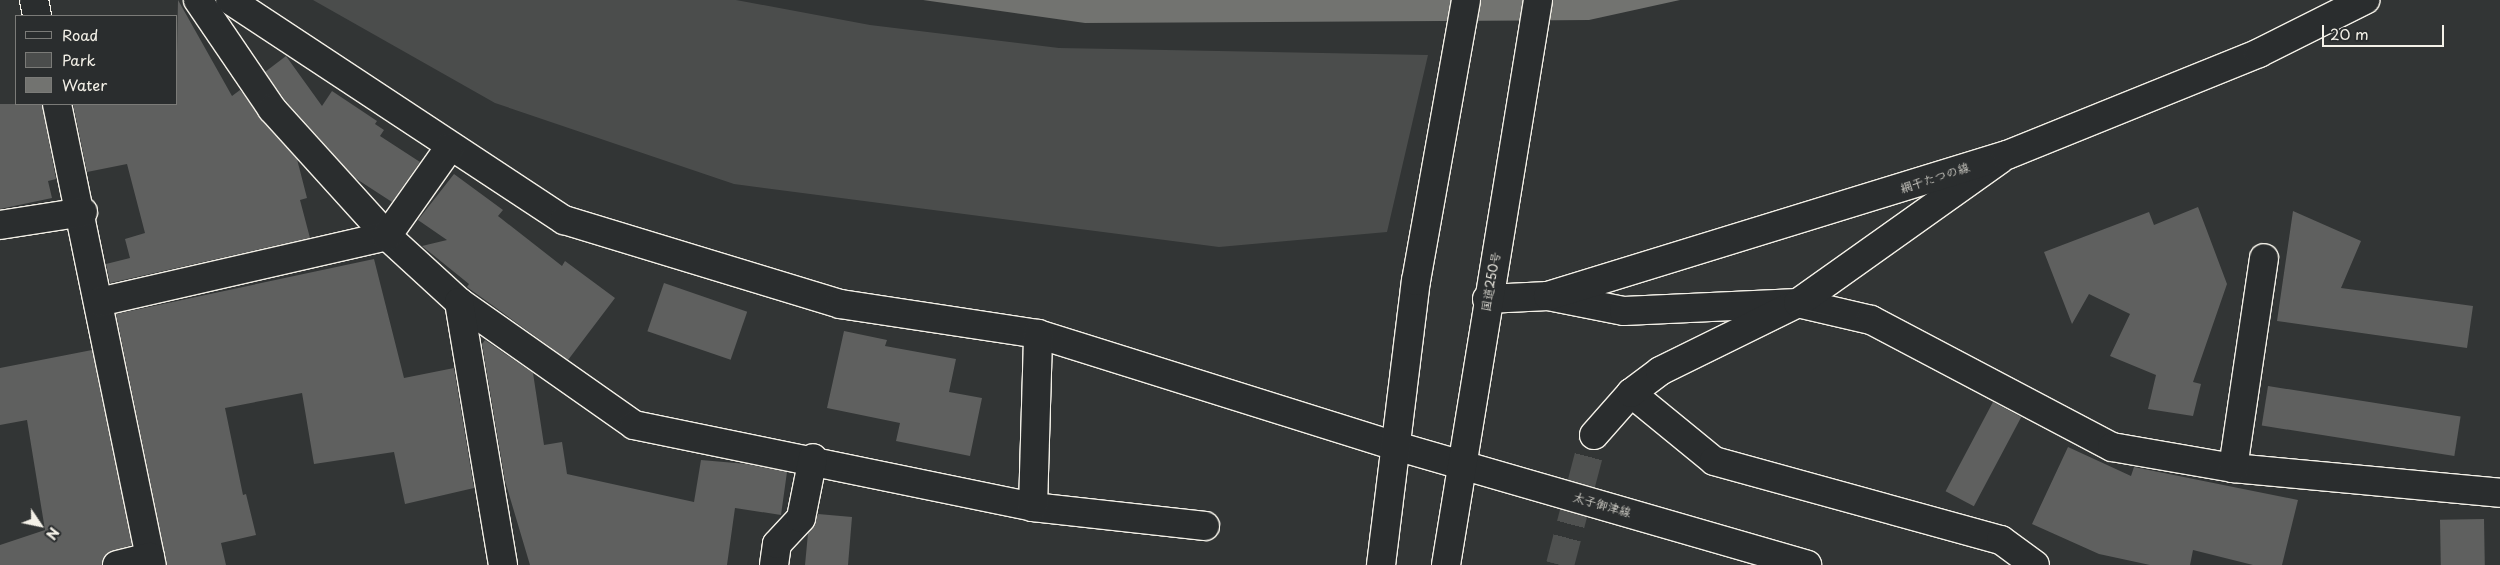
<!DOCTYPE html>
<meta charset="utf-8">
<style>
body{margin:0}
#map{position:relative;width:2500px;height:565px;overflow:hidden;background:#323535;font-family:"Playpen Sans","Klee One",sans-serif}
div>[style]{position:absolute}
.green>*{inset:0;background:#4b4d4c}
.water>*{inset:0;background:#727370}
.building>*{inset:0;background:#5f605f;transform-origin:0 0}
.minor-tunnel>*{height:28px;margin-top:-14px;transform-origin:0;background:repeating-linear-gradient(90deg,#4f5150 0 28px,transparent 0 42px)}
.roads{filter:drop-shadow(1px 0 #f4f1e8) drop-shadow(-1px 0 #f4f1e8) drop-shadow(0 1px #f4f1e8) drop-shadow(0 -1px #f4f1e8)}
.minor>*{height:28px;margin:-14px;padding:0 14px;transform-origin:14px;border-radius:14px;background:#2a2d2e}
.major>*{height:28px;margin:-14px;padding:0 14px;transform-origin:14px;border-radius:14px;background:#2a2d2e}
.highway>*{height:28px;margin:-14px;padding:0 14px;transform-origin:14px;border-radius:14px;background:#2a2d2e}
span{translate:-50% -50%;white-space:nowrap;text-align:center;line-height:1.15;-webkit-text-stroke:4px #2a2d2e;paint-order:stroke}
.street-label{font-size:12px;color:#f4f1e8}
.legend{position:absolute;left:15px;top:15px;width:162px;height:90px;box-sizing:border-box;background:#2a2d2e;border:1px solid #7b7b78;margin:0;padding:6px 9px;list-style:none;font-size:15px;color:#f4f1e8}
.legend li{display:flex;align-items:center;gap:10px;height:25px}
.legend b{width:25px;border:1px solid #7b7b78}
.north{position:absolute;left:15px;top:500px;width:50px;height:50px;-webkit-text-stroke:4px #2a2d2e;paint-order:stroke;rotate:124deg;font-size:14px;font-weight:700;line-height:20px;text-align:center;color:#f4f1e8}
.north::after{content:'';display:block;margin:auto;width:18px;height:22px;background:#f4f1e8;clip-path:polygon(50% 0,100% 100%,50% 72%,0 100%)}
.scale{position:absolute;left:2322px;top:25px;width:122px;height:22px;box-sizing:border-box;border:2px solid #f4f1e8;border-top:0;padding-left:6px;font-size:15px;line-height:18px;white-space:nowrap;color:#f4f1e8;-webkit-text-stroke:4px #2a2d2e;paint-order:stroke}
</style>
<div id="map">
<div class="green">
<i style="clip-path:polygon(313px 0,736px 0,870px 25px,1059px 48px,1428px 55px,1387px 232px,1219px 247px,734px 184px,495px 103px)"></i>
</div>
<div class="water">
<i style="clip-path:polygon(923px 0,1680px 0,1589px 20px,1085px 23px)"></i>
</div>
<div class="building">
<i style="clip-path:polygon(178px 0,232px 96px,240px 90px,297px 159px,307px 198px,300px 200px,310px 238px,110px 283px,106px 264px,130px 258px,125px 239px,145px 233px,127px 164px,87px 172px,73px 104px,176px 104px)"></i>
<i style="clip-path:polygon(286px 56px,322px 106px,332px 91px,377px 121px,375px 124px,384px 130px,380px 136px,420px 162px,392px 202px,355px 178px,284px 99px,265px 72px)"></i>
<i style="clip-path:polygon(0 104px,42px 104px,56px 179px,48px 181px,52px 198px,0 209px)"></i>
<i style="clip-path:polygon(454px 174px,503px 210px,498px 216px,562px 266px,565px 261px,615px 298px,568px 360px,467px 287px,469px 284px,422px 246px,447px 240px,418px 220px)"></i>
<i style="clip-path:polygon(2198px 207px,2227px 284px,2193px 382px,2201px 384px,2193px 416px,2148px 409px,2156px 375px,2110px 356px,2130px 314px,2089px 294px,2072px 324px,2044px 252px,2149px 212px,2154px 225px)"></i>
<i style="clip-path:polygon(2293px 211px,2361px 241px,2341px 288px,2473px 306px,2467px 348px,2277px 321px)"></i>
<i style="clip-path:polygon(374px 259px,404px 378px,454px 368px,474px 488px,405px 504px,394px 452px,314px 464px,302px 393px,225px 408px,243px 495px,246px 494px,256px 535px,221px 543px,226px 565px,167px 565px,116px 314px)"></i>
<i style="left:664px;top:283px;width:88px;height:51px;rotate:19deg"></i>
<i style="clip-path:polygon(844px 331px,887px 340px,885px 346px,956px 359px,949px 392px,982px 398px,970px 456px,896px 441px,900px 423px,827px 408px)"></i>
<i style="clip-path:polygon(485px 340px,533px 373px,544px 445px,562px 442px,567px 474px,694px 502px,701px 460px,747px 464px,787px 472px,781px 515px,735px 508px,727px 565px,530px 565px,505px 481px,482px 344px)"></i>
<i style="clip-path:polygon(92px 350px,132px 545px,107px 553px,102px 565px,0 565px,0 545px,45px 530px,27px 420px,0 425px,0 368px)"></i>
<i style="left:2268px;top:386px;width:195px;height:40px;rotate:9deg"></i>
<i style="left:1993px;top:402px;width:32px;height:101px;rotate:28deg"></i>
<i style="clip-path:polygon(2068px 447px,2131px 476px,2134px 467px,2298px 500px,2282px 565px,2253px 565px,2193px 550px,2190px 565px,2150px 565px,2099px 554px,2032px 524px)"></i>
<i style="clip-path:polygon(818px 514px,852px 517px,848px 565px,805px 565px,808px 533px)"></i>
<i style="left:2484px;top:519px;width:46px;height:44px;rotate:89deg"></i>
</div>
<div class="minor-tunnel">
<i style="left:1560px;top:565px;width:134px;rotate:-75.3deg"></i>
</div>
<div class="roads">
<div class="minor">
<i style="left:34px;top:0;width:16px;rotate:79deg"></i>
<i style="left:198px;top:0;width:132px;rotate:55.8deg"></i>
<i style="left:272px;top:109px;width:171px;rotate:47.8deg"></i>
<i style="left:387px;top:236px;width:98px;rotate:42.5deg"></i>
<i style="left:459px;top:302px;width:214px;rotate:35.1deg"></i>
<i style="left:634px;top:425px;width:407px;rotate:11.6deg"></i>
<i style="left:1033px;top:507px;width:173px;rotate:6.3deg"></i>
<i style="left:230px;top:0;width:400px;rotate:33.4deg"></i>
<i style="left:564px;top:220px;width:288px;rotate:16.9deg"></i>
<i style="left:840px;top:304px;width:200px;rotate:8.6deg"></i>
<i style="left:1038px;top:334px;width:375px;rotate:17.4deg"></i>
<i style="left:57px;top:104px;width:471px;rotate:78.4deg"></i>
<i style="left:0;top:225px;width:84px;rotate:-8.9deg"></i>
<i style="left:1548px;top:296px;width:77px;rotate:11.2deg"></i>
<i style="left:1624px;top:311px;width:174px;rotate:-2.6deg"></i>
<i style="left:1798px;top:303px;width:75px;rotate:13.1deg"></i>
<i style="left:1871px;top:320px;width:272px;rotate:27.8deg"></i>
<i style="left:2112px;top:447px;width:123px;rotate:9.8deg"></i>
<i style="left:2233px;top:468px;width:268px;rotate:5.3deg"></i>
<i style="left:99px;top:302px;width:295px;rotate:-12.9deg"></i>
<i style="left:387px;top:236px;width:108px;rotate:-54.8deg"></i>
<i style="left:459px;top:302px;width:267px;rotate:80.5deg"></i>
<i style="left:1631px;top:393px;width:107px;rotate:39.3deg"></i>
<i style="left:1714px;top:461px;width:298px;rotate:15.4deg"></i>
<i style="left:2001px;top:540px;width:42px;rotate:36.3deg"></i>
<i style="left:1594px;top:435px;width:56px;rotate:-48.6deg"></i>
<i style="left:1631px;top:393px;width:36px;rotate:-37deg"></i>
<i style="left:1660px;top:371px;width:154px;rotate:-26.2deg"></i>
<i style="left:1798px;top:303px;width:247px;rotate:-35.4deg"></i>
<i style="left:2233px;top:468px;width:212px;rotate:-81.6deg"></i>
<i style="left:1033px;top:507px;width:173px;rotate:-88.3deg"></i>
<i style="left:117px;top:565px;width:34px;rotate:-14deg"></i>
<i style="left:774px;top:565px;width:21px;rotate:-82deg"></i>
<i style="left:777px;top:544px;width:35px;rotate:-47deg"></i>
<i style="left:801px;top:518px;width:61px;rotate:-78.7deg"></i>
</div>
<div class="major">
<i style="left:1487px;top:299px;width:61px;rotate:-2.8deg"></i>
<i style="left:1548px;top:296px;width:480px;rotate:-17.1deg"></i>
<i style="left:2007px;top:155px;width:272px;rotate:-22deg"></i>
<i style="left:2259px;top:53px;width:119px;rotate:-26.6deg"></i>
<i style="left:1396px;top:446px;width:428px;rotate:16.1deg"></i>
</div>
<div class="highway">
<i style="left:1381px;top:565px;width:286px;rotate:-83deg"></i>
<i style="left:1416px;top:281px;width:285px;rotate:-79.9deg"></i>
<i style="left:1446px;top:565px;width:572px;rotate:-80.75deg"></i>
</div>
</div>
<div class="street-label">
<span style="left:1935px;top:178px;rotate:-18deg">網干たつの線</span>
<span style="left:1491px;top:282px;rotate:-80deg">国道250号</span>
<span style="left:1602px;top:505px;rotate:16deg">太子御津線</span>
</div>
<ul class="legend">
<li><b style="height:6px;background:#2a2d2e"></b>Road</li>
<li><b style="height:14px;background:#4b4d4c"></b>Park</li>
<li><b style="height:14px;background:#727370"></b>Water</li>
</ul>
<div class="north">N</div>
<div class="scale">20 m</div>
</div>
